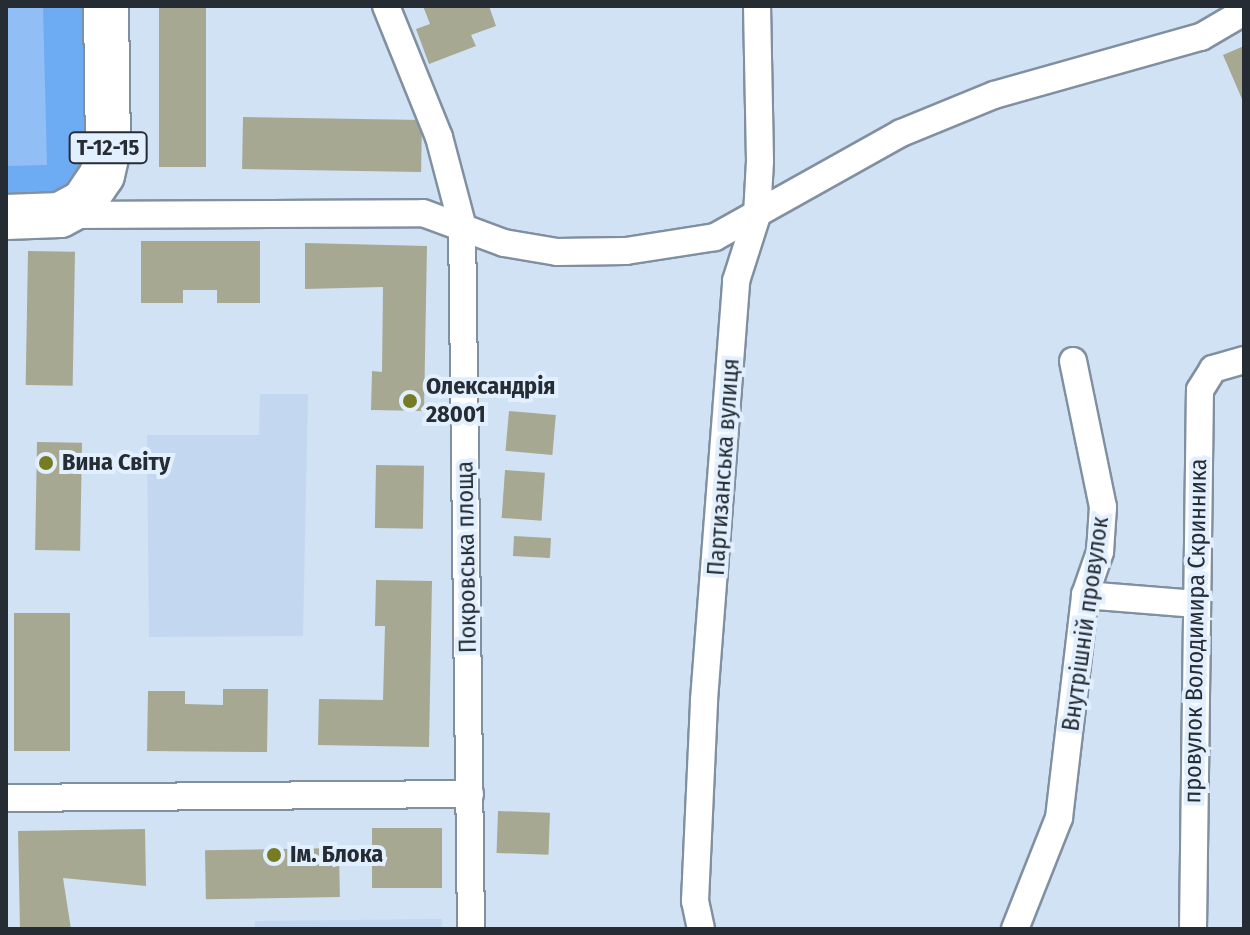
<!DOCTYPE html>
<meta charset="utf-8">
<style>
body{margin:0}
#map{position:relative;width:1250px;height:935px;overflow:hidden;background:#d2e2f5;font-family:"Fira Sans Condensed",sans-serif}
div>[style]{position:absolute}
.built>*{inset:0;background:#c3d7f0}
.green>*{inset:0;background:#91bef4}
.forest>*{inset:0;background:#6dabf3}
.building>*{inset:0;background:#a6a892;transform-origin:0 0}
.roads{filter:drop-shadow(2px 0 #8190a1) drop-shadow(-2px 0 #8190a1) drop-shadow(0 2px #8190a1) drop-shadow(0 -2px #8190a1)}
.minor>*{height:26px;margin:-13px;padding:0 13px;transform-origin:13px;border-radius:13px;background:#fff}
.trunk>*{height:44px;margin:-22px;padding:0 22px;transform-origin:22px;border-radius:22px;background:#fff}
.dots>*{width:22px;height:22px;translate:-50% -50%;box-sizing:border-box;border:4px solid #e2effe;border-radius:50%}
span{translate:-50% -50%;white-space:nowrap;text-align:center;line-height:1.15;-webkit-text-stroke:8px #e2effe;paint-order:stroke}
.shield-label span{padding:2px 6px;background:#e2effe;border:2px solid;border-radius:6px;-webkit-text-stroke-width:0}
.shield-label{font-size:22px;color:#262c33;font-weight:700}
.poi-label{font-size:24px;color:#262c33;font-weight:700}
.left{translate:0 -50%;text-align:left}
.street-label{font-size:24px;color:#262c33}
.frame{position:absolute;inset:0;border:8px solid #262c33;pointer-events:none}
</style>
<div id="map">
<div class="built">
<i style="clip-path:polygon(260px 394px,308px 394px,303px 636px,149px 637px,147px 435px,259px 435px)"></i>
<i style="clip-path:polygon(442px 919px,442px 929px,255px 929px,255px 921px)"></i>
</div>
<div class="green">
<i style="clip-path:polygon(6px 6px,95px 6px,80px 183px,51px 206px,6px 206px)"></i>
</div>
<div class="forest">
<i style="clip-path:polygon(43px 6px,92px 6px,94px 146px,73px 181px,44px 199px,6px 199px,6px 166px,47px 165px)"></i>
</div>
<div class="building">
<i style="left:159px;top:6px;width:47px;height:161px"></i>
<i style="clip-path:polygon(423px 6px,489px 6px,496px 26px,471px 35px,476px 46px,429px 64px,416px 29px,430px 24px)"></i>
<i style="clip-path:polygon(1244px 46px,1244px 98px,1242px 99px,1223px 55px)"></i>
<i style="left:243px;top:117px;width:179px;height:52px;rotate:1deg"></i>
<i style="clip-path:polygon(141px 241px,260px 241px,260px 303px,217px 303px,217px 290px,183px 290px,183px 303px,141px 303px)"></i>
<i style="clip-path:polygon(305px 243px,427px 246px,424px 411px,371px 410px,372px 371px,382px 372px,383px 287px,305px 289px)"></i>
<i style="left:28px;top:251px;width:47px;height:134px;rotate:1deg"></i>
<i style="left:509px;top:411px;width:47px;height:40px;rotate:5deg"></i>
<i style="left:37px;top:442px;width:45px;height:108px;rotate:1deg"></i>
<i style="left:376px;top:465px;width:48px;height:63px;rotate:1deg"></i>
<i style="left:505px;top:470px;width:40px;height:48px;rotate:4deg"></i>
<i style="left:514px;top:536px;width:37px;height:20px;rotate:3deg"></i>
<i style="clip-path:polygon(376px 580px,432px 581px,429px 747px,318px 745px,319px 699px,383px 700px,385px 626px,375px 626px)"></i>
<i style="left:70px;top:613px;width:138px;height:56px;rotate:90deg"></i>
<i style="clip-path:polygon(223px 689px,268px 689px,267px 752px,147px 751px,148px 691px,185px 691px,185px 704px,223px 705px)"></i>
<i style="left:498px;top:811px;width:52px;height:42px;rotate:2deg"></i>
<i style="left:442px;top:828px;width:60px;height:70px;rotate:90deg"></i>
<i style="clip-path:polygon(145px 829px,146px 886px,63px 878px,71px 929px,20px 929px,18px 831px)"></i>
<i style="left:339px;top:848px;width:49px;height:134px;rotate:89deg"></i>
</div>
<div class="roads">
<div class="minor">
<i style="left:386px;top:6px;width:141px;rotate:68deg"></i>
<i style="left:439px;top:137px;width:90px;rotate:75.2deg"></i>
<i style="left:462px;top:224px;width:705px;rotate:89.27deg"></i>
<i style="left:68px;top:215px;width:355px;rotate:-0.3deg"></i>
<i style="left:423px;top:213px;width:86px;rotate:20.3deg"></i>
<i style="left:504px;top:243px;width:54px;rotate:9.6deg"></i>
<i style="left:557px;top:252px;width:69px;rotate:-0.8deg"></i>
<i style="left:626px;top:251px;width:90px;rotate:-8.9deg"></i>
<i style="left:715px;top:237px;width:213px;rotate:-29.2deg"></i>
<i style="left:901px;top:133px;width:100px;rotate:-22.2deg"></i>
<i style="left:994px;top:95px;width:215px;rotate:-15.7deg"></i>
<i style="left:1201px;top:37px;width:50px;rotate:-30.2deg"></i>
<i style="left:1085px;top:595px;width:111px;rotate:4.6deg"></i>
<i style="left:6px;top:798px;width:464px;rotate:-0.5deg"></i>
<i style="left:701px;top:929px;width:29px;rotate:-102deg"></i>
<i style="left:695px;top:901px;width:201px;rotate:-87.4deg"></i>
<i style="left:704px;top:700px;width:420px;rotate:-85.6deg"></i>
<i style="left:736px;top:281px;width:69px;rotate:-72.3deg"></i>
<i style="left:757px;top:215px;width:54px;rotate:-86.8deg"></i>
<i style="left:760px;top:161px;width:155px;rotate:-91.1deg"></i>
<i style="left:1015px;top:929px;width:119px;rotate:-68.4deg"></i>
<i style="left:1059px;top:818px;width:225px;rotate:-83.3deg"></i>
<i style="left:1085px;top:595px;width:46px;rotate:-70.8deg"></i>
<i style="left:1100px;top:552px;width:45px;rotate:-86.2deg"></i>
<i style="left:1103px;top:507px;width:149px;rotate:-101.6deg"></i>
<i style="left:1193px;top:929px;width:539px;rotate:-89.26deg"></i>
<i style="left:1200px;top:390px;width:25px;rotate:-58deg"></i>
<i style="left:1213px;top:369px;width:32px;rotate:-16deg"></i>
</div>
<div class="trunk">
<i style="left:6px;top:217px;width:54px;rotate:-2.1deg"></i>
<i style="left:60px;top:215px;width:26px;rotate:-28deg"></i>
<i style="left:83px;top:203px;width:34px;rotate:-56deg"></i>
<i style="left:102px;top:175px;width:27px;rotate:-77deg"></i>
<i style="left:108px;top:149px;width:143px;rotate:-90.8deg"></i>
</div>
</div>
<div class="dots">
<i style="left:410px;top:401px;background:#777b23"></i>
<i style="left:46px;top:463px;background:#777b23"></i>
<i style="left:274px;top:855px;background:#777b23"></i>
</div>
<div class="shield-label">
<span style="left:108px;top:148px">Т-12-15</span>
</div>
<div class="poi-label">
<span class="left" style="left:426px;top:401px">Олександрія<br>28001</span>
<span class="left" style="left:62px;top:463px">Вина Світу</span>
<span class="left" style="left:290px;top:855px">Ім. Блока</span>
</div>
<div class="street-label">
<span style="left:724px;top:467px;rotate:-86deg">Партизанська вулиця</span>
<span style="left:467px;top:557px;rotate:-91deg">Покровська площа</span>
<span style="left:1086px;top:624px;rotate:-82deg">Внутрішній провулок</span>
<span style="left:1196px;top:631px;rotate:-89deg">провулок Володимира Скринника</span>
</div>
<div class="frame"></div>
</div>
